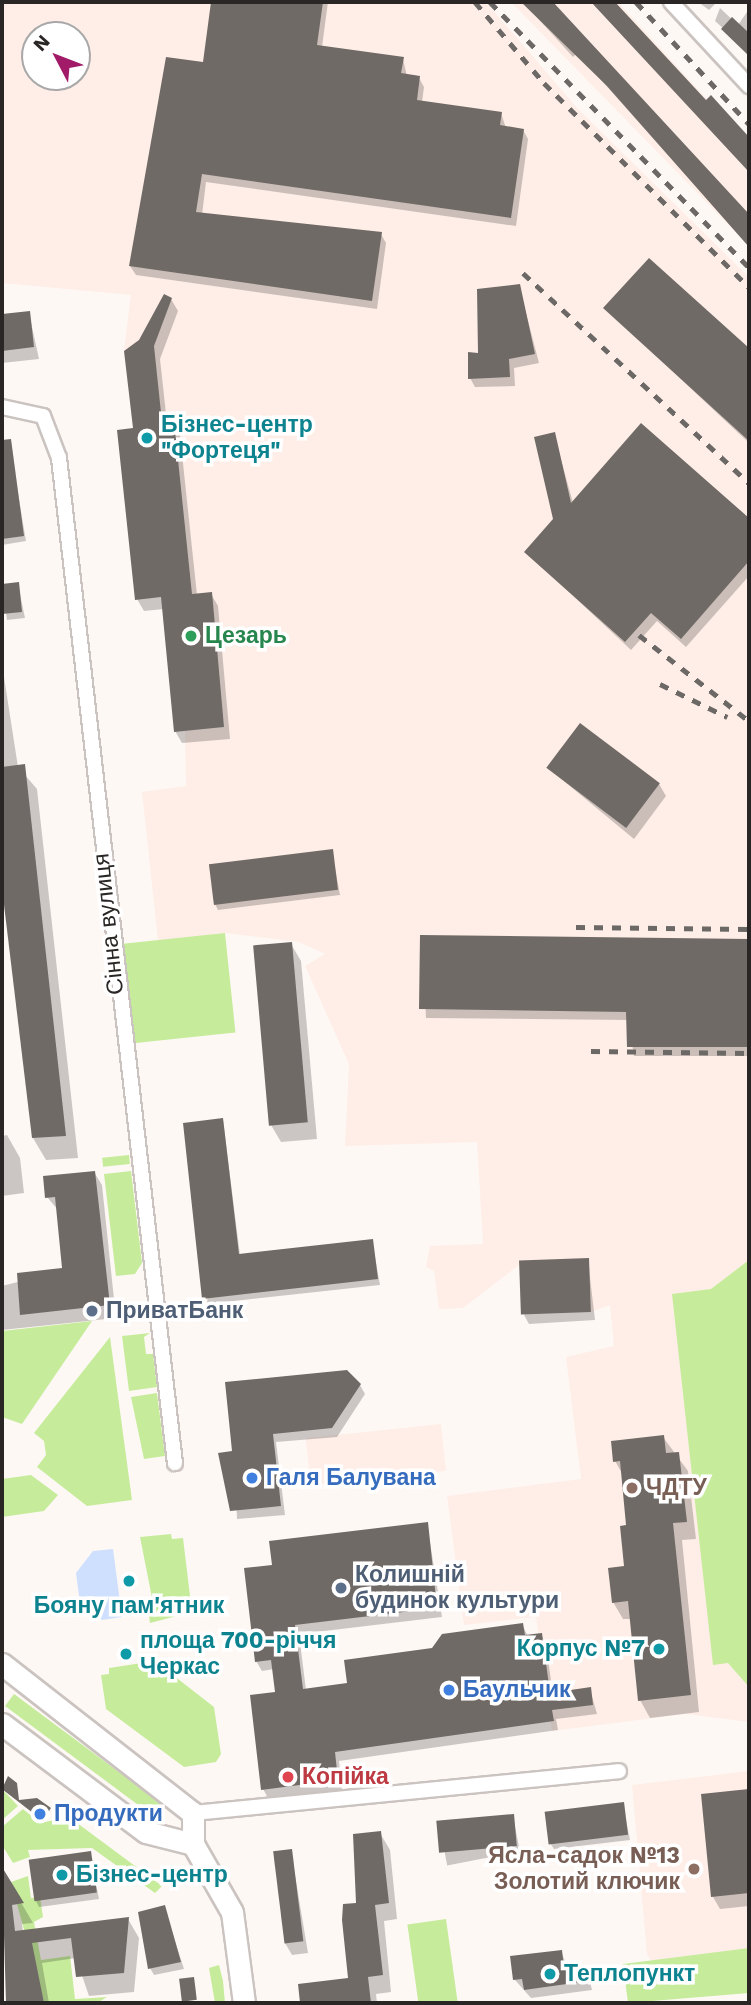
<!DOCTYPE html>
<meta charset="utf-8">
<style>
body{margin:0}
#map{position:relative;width:751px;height:2005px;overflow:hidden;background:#fef8f5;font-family:"Work Sans",sans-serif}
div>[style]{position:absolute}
.built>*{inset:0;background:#feeee7;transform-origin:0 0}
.green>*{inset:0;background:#c6ec9b;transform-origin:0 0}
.water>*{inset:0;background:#cee0fe}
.shadow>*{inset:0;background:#0003;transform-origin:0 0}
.building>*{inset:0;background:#706a66;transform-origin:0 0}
.roads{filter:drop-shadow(2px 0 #cbc3c0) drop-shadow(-2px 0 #cbc3c0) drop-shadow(0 2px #cbc3c0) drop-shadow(0 -2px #cbc3c0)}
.minor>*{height:14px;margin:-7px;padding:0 7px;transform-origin:7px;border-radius:7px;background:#fff}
.secondary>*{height:21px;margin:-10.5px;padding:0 10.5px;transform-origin:10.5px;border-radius:10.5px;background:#fff}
.rail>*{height:5px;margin-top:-2.5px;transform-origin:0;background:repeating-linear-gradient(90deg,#6c6866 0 9px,transparent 0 18px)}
.dots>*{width:19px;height:19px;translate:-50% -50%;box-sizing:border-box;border:4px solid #fff;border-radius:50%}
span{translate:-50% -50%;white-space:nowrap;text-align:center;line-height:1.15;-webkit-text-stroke:7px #fff;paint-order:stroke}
.culture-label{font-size:23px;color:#0d838f;font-weight:700}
.left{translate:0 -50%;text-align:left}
.right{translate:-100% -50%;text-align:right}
.leisure-label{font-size:23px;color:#27864d;font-weight:700}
.street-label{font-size:23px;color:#292625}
.service-label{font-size:23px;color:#4e5e75;font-weight:700}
.shop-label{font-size:23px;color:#366cbe;font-weight:700}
.education-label{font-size:23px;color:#785e54;font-weight:700}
.health-label{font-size:23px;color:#be3a42;font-weight:700}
.frame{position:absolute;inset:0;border:4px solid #292625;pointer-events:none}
.north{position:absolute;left:21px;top:21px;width:70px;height:70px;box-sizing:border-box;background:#fff;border:2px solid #a9a8a8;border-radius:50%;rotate:312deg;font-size:19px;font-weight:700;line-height:28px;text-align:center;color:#292625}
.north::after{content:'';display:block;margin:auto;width:24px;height:32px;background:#a11b69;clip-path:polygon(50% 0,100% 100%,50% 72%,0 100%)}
</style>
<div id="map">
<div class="built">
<i style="clip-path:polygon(evenodd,2px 2px,486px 2px,578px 109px,749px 277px,749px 1722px,686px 1714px,552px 1731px,536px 1617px,464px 1625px,447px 1496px,581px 1479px,566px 1357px,614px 1346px,610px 1305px,591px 1312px,589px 1258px,519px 1265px,463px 1308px,439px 1309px,434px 1271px,426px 1267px,430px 1246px,483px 1244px,477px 1142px,345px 1146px,349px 1064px,305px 966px,325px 954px,299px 942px,225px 933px,158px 941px,142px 792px,186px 786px,185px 731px,224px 727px,212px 593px,192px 594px,174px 421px,133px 428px,124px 351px,131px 295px,2px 283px,2px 2px,35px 35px,77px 35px,77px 77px,35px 77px,35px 35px)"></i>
<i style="clip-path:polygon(511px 2px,618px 2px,749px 145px,749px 246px)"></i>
<i style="left:441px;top:1424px;width:47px;height:136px;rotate:84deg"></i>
<i style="clip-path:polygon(749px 1771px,749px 1955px,653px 1964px,647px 1954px,632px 1785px)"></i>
</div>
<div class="green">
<i style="left:225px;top:933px;width:100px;height:105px;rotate:84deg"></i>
<i style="left:129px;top:1155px;width:9px;height:27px;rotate:84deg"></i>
<i style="clip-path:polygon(131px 1171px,142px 1263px,135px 1274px,116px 1276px,104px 1174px)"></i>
<i style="clip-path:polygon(749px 1260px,749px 1687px,728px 1663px,713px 1665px,672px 1294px,711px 1289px)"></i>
<i style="clip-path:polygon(92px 1321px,22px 1424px,2px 1417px,2px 1331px)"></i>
<i style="clip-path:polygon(150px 1333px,144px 1337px,146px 1354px,153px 1354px,157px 1387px,129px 1391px,122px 1336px)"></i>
<i style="clip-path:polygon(110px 1337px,132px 1500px,87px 1506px,37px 1467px,46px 1455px,44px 1441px,34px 1433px)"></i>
<i style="clip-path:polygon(157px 1393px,165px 1456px,144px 1459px,131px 1397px)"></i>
<i style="clip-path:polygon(31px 1475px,58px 1495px,44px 1511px,2px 1517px,2px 1479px)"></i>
<i style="clip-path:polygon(171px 1534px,172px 1539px,183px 1538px,192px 1612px,150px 1623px,148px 1609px,154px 1608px,140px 1537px)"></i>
<i style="clip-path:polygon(155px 1661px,214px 1707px,221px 1754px,216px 1762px,184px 1767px,106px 1709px,101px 1675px,109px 1674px,109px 1668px)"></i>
<i style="clip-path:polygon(14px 1694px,162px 1804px,164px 1815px,153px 1816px,5px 1706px)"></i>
<i style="clip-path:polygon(2px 1789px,18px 1806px,2px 1820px)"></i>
<i style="clip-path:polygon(23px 1809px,40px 1823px,69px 1817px,162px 1886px,155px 1893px,92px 1848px,28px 1850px,30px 1857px,13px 1863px,2px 1845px,2px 1827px)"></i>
<i style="clip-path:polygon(28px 1876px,31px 1898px,40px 1897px,43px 1917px,34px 1922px,41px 1960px,70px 1956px,75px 1999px,107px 1997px,97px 2003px,44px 2003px,11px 1882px)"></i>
<i style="left:446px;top:1919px;width:85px;height:39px;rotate:82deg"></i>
<i style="clip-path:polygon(749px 1948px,749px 1993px,628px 2003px,623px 1964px)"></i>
<i style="clip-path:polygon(219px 1965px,223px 1981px,225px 2003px,215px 2003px,209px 1968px)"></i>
</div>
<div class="water">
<i style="clip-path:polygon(113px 1549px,122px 1617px,102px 1620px,80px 1603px,76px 1573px,93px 1551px)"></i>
</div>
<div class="shadow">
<i style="clip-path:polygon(213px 2px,328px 2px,322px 47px,403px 59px,407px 76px,419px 78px,424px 87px,422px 102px,501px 113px,506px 128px,523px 130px,528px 139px,516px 226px,206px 182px,202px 215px,381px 234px,386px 243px,377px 309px,136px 275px,130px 266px,204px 64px)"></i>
<i style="clip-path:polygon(515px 2px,550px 2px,749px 217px,749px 246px,577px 53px,573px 57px,524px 3px)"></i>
<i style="clip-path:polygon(698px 2px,717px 2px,709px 10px)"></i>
<i style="clip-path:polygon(720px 8px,738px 25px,749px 9px,749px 52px,715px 21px)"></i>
<i style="clip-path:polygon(649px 260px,749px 351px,749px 443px,605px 308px)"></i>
<i style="clip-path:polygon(519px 286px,539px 363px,514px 368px,515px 386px,475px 387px,470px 378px,480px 355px)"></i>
<i style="clip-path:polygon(171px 299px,178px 311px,160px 359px,167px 423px,180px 435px,197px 595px,211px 594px,218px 606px,230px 739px,182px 743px,175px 731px,164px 609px,144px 611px,137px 599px,141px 341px)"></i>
<i style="clip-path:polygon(29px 313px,39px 359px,2px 363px,2px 316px)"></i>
<i style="clip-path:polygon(642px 425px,749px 521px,749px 576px,686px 647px,657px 621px,631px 650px,526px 552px,555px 520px,554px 434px,573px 503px)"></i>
<i style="clip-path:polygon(10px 446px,26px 541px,2px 545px,2px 447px)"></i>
<i style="clip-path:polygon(18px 584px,25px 618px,7px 620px,2px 585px)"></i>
<i style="clip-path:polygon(2px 664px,18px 767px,37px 789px,78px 1158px,46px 1160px,33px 1138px,2px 873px)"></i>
<i style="clip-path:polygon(548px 768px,659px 784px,666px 796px,634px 839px)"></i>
<i style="clip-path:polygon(332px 851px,340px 895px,218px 910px,215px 904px,210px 865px)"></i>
<i style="clip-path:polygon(422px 937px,749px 941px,749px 1056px,634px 1056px,628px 1020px,426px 1018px)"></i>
<i style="clip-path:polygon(291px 944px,301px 961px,317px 1139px,281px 1142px,271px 1125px)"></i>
<i style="clip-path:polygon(223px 1120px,240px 1255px,372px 1240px,380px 1285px,207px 1304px)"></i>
<i style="clip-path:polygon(7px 1135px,20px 1158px,24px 1193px,2px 1196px,2px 1136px)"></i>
<i style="clip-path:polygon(94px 1172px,102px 1185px,116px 1318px,2px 1330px,2px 1286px,64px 1270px,58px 1210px,47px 1197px)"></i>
<i style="clip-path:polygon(588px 1260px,595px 1320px,529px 1324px,524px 1315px)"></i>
<i style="clip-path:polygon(360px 1385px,365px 1394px,337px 1437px,276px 1442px,285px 1515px,237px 1519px,234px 1453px)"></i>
<i style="clip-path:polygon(663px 1437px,688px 1471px,696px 1539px,682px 1540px,699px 1712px,650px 1718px,640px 1700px,632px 1619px,623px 1619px,613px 1602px,626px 1568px,628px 1527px,623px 1475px,615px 1461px)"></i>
<i style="clip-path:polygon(427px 1524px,442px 1617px,299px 1634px,306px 1690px,349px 1684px,433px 1649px,522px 1625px,528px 1636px,541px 1635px,546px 1644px,553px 1695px,590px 1689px,597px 1714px,556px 1719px,558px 1730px,339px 1761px,342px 1790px,268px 1798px,263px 1789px,277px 1694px,274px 1669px,262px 1671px,256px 1661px,274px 1566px)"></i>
<i style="clip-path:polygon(8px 1779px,20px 1802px,50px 1810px,44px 1821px,2px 1789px)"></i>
<i style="clip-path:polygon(749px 1790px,749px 1906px,720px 1909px,713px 1897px,703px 1795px)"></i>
<i style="clip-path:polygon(623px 1804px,630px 1840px,554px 1849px,550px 1843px)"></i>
<i style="left:513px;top:1816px;width:36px;height:74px;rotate:79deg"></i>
<i style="clip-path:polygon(380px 1833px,390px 1850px,397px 1919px,384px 1921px,391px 1992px,376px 1994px,377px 2003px,301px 2003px,300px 1985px,350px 1979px,358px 1904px)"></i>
<i style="clip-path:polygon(291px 1851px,308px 1953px,292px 1955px,285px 1943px)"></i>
<i style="clip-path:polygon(90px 1853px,99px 1899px,39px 1907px,36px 1901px)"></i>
<i style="clip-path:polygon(2px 1870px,33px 1923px,22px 1924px,23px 1932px,128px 1919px,139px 1938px,134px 1992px,89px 1996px,76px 1958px,42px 1963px,49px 2003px,7px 2003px)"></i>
<i style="clip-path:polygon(164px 1907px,184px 1969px,154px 1975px,150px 1968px)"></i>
<i style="clip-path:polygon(561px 1951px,568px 1969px,586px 1967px,592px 1990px,531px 1998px,515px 1980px,512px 1958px)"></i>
</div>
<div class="building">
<i style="clip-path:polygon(211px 2px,323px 2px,317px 45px,404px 57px,401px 73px,420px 76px,417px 100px,502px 112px,500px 125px,524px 129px,511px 218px,202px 174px,196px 212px,382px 232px,372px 301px,129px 266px,166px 57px,203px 62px)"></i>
<i style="clip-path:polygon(521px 2px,553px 2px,749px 214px,749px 247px,607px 86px)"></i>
<i style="clip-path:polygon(591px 2px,615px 2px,706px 100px,711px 95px,720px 105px,749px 137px,749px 172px)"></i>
<i style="clip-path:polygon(732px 17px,749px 33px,749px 56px,721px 29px)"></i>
<i style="clip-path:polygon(649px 258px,749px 348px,749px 441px,603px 308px)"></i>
<i style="clip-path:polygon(520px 284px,535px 354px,509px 359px,510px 377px,468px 379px,468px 352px,478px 353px,477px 289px)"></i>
<i style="clip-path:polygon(164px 294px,172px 298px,154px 346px,162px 422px,174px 421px,192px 594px,212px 592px,224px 727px,174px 732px,161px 597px,135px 600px,117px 430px,133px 428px,124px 351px,139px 340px)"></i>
<i style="clip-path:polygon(30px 311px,34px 347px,2px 351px,2px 314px)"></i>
<i style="clip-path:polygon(641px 423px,749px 518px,749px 561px,681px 639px,651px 613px,625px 642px,524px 552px,553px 519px,534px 437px,555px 432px,571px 503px)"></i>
<i style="clip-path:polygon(11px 439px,24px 536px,2px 539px,2px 440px)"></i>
<i style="clip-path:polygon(19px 582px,22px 612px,2px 614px,2px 584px)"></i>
<i style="left:580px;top:723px;width:100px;height:56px;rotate:37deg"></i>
<i style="clip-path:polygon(25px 764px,66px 1136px,32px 1138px,2px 888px,2px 767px)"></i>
<i style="left:333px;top:849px;width:41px;height:125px;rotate:83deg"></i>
<i style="clip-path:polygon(420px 935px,749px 939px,749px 1047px,627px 1047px,626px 1012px,419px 1009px)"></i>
<i style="left:292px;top:942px;width:181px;height:39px;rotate:85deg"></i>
<i style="clip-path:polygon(223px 1118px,239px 1254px,373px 1239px,378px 1279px,202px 1299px,183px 1123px)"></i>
<i style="clip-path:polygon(95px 1171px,110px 1305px,20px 1315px,17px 1273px,62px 1268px,55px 1197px,45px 1198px,43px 1176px)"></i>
<i style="left:589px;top:1258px;width:54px;height:70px;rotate:88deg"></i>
<i style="clip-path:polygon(347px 1370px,361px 1384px,332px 1428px,273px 1434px,281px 1506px,230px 1511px,218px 1453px,232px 1451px,225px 1382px)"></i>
<i style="clip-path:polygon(664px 1435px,666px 1453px,679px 1452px,687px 1522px,673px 1523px,691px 1695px,638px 1701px,628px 1601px,612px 1603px,608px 1568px,624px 1566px,620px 1526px,626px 1525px,620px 1461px,613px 1462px,611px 1441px)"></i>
<i style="clip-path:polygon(428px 1522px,437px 1608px,295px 1625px,303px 1689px,347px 1683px,344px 1660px,432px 1648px,442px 1634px,523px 1623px,525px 1635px,542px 1633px,550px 1693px,591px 1687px,593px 1705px,552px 1710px,554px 1721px,335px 1752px,338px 1780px,261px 1790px,250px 1695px,275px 1692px,271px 1660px,255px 1662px,244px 1568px,272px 1565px,269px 1541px)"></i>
<i style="clip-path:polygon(8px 1776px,17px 1783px,19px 1800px,37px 1798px,51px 1808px,42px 1820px,2px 1789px)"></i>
<i style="clip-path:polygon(749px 1789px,749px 1893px,711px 1897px,701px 1794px)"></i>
<i style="left:624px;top:1802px;width:33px;height:80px;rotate:83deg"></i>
<i style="left:514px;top:1814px;width:32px;height:78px;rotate:85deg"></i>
<i style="clip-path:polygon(381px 1831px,389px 1903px,375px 1905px,383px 1975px,368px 1977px,371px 2003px,300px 2003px,298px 1984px,348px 1978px,342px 1920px,343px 1904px,356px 1903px,353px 1834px)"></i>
<i style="left:292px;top:1849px;width:93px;height:19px;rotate:83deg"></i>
<i style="left:91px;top:1851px;width:42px;height:63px;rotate:82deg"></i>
<i style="clip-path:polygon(2px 1867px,24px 1903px,12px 1905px,15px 1931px,129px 1917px,124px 1973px,76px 1977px,71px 1938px,32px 1943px,44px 2003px,6px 2003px)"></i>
<i style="clip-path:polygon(165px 1905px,181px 1962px,148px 1969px,138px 1912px)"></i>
<i style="clip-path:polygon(562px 1950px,564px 1968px,586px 1965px,588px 1981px,524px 1990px,522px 1979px,513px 1980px,510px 1956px)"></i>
<i style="left:194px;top:1977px;width:23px;height:15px;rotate:83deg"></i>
</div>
<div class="roads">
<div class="minor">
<i style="left:671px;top:2px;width:115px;rotate:47.1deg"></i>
<i style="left:2px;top:407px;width:42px;rotate:12.4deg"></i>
<i style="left:43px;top:416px;width:45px;rotate:69.1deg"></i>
<i style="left:59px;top:458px;width:1012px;rotate:83.42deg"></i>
<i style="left:193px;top:1813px;width:428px;rotate:-5.6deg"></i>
</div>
<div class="secondary">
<i style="left:2px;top:1664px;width:242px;rotate:38deg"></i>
<i style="left:193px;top:1813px;width:31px;rotate:90deg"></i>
<i style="left:193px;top:1844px;width:78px;rotate:60.2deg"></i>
<i style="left:232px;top:1912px;width:92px;rotate:82.5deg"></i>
<i style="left:2px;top:1724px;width:180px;rotate:36.9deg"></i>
<i style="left:146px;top:1832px;width:49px;rotate:14.3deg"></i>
</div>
</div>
<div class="rail">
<i style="left:475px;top:2px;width:106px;rotate:49.6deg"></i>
<i style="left:544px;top:83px;width:289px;rotate:44.9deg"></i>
<i style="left:490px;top:2px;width:371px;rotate:45.7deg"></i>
<i style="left:636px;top:2px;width:166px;rotate:47.2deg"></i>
<i style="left:523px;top:273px;width:309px;rotate:42.9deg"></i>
<i style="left:639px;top:635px;width:140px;rotate:38deg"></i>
<i style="left:660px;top:684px;width:75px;rotate:26.2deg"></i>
<i style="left:576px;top:927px;width:173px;rotate:0.7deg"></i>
<i style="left:591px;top:1051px;width:158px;rotate:0.7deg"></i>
</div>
<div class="dots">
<i style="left:147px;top:438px;background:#0f9aa8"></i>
<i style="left:191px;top:636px;background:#2e9e5b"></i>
<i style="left:92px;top:1311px;background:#5c6f8a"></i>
<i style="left:252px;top:1478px;background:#3f7fe0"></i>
<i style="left:632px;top:1488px;background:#8d6e63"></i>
<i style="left:129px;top:1581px;background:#0f9aa8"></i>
<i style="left:341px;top:1588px;background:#5c6f8a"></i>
<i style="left:659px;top:1649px;background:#0f9aa8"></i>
<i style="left:126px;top:1654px;background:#0f9aa8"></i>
<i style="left:449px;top:1690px;background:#3f7fe0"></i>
<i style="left:288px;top:1777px;background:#e0444e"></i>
<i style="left:40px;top:1814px;background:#3f7fe0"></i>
<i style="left:694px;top:1869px;background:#8d6e63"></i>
<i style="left:62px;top:1875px;background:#0f9aa8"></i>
<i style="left:550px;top:1974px;background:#0f9aa8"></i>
</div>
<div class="culture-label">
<span class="left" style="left:161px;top:438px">Бізнес-центр<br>"Фортеця"</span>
<span style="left:129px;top:1606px">Бояну пам'ятник</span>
<span class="left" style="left:140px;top:1654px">площа 700-річчя<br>Черкас</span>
<span class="right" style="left:645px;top:1649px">Корпус №7</span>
<span class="left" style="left:76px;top:1875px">Бізнес-центр</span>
<span class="left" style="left:564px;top:1974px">Теплопункт</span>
</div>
<div class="leisure-label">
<span class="left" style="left:205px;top:636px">Цезарь</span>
</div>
<div class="street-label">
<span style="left:109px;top:924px;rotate:-96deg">Сінна вулиця</span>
</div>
<div class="service-label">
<span class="left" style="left:106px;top:1311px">ПриватБанк</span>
<span class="left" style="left:355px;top:1588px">Колишній<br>будинок культури</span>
</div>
<div class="shop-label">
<span class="left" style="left:266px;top:1478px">Галя Балувана</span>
<span class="left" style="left:463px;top:1690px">Баульчик</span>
<span class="left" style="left:54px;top:1814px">Продукти</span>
</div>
<div class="education-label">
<span class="left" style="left:646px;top:1488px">ЧДТУ</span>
<span class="right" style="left:680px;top:1869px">Ясла-садок №13<br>Золотий ключик</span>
</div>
<div class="health-label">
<span class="left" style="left:302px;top:1777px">Копійка</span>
</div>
<div class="frame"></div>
<div class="north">N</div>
</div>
